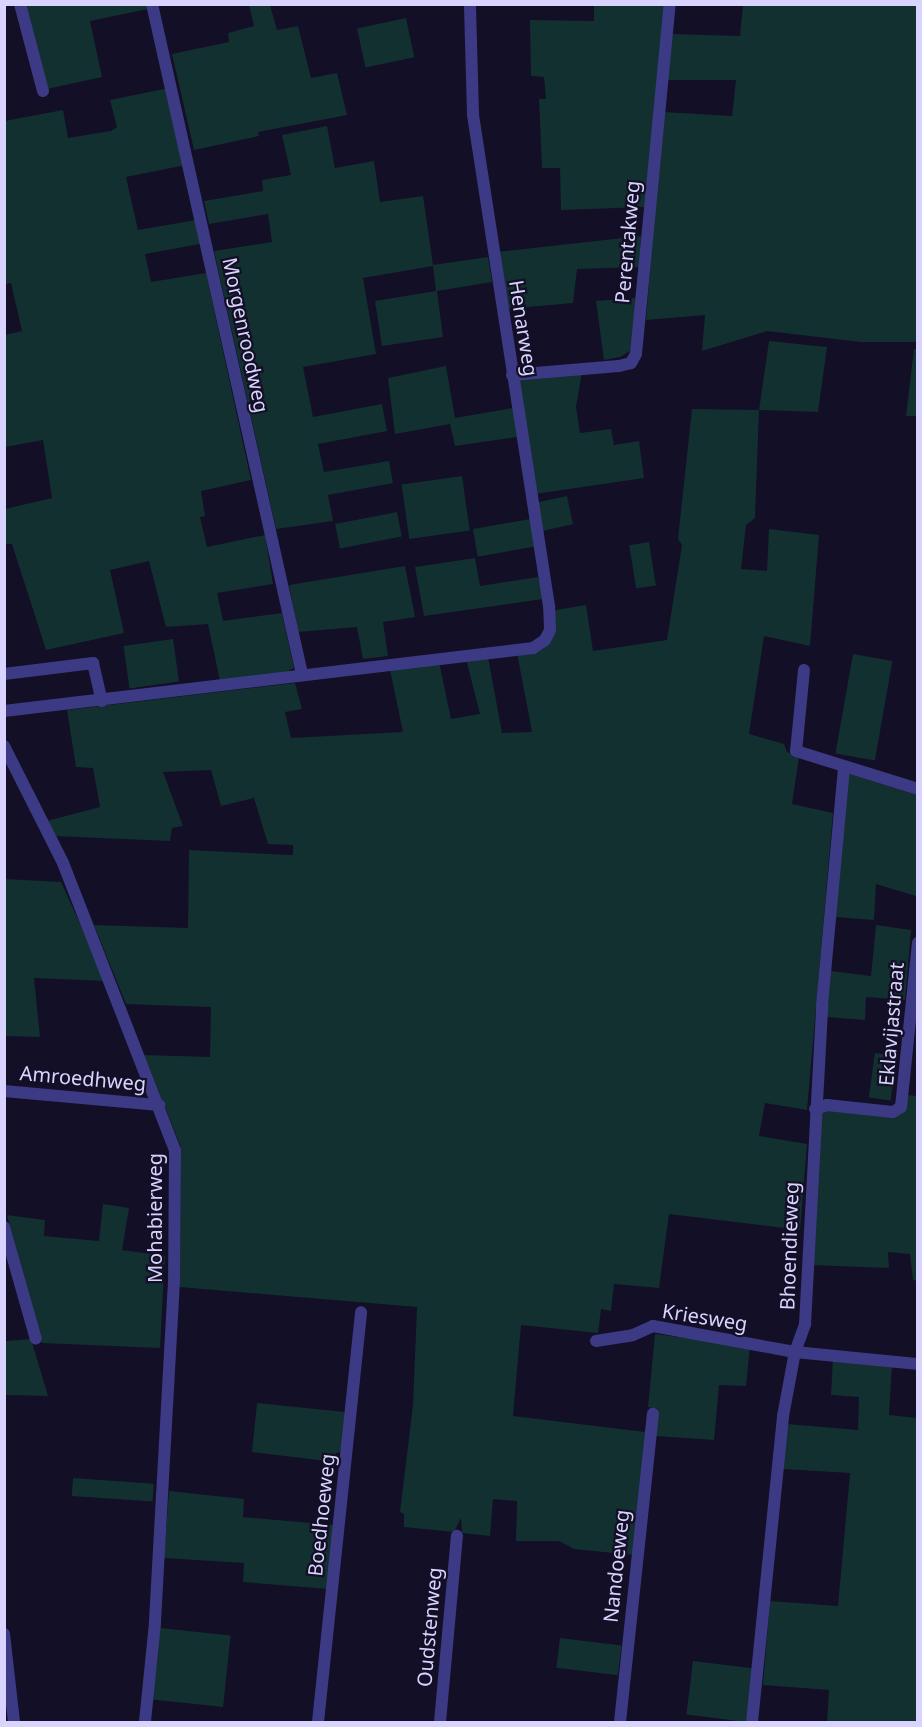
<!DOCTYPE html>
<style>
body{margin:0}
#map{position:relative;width:922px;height:1727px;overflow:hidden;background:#130f26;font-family:"Noto Sans",sans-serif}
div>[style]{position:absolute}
.green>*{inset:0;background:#12302f;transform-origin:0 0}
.minor>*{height:12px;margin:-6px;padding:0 6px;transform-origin:6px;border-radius:6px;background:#3d3a85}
span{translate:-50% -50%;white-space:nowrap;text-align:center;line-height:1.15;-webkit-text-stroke:4.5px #130f26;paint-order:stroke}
.street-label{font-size:20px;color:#d9d4ff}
.frame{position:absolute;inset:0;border:6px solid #d9d4ff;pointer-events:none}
</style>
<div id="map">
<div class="green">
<i style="clip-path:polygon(147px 4px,148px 9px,90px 21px,102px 77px,47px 89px,25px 5px)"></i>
<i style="clip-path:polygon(249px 5px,270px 5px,277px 30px,298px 26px,311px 78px,337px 73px,347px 115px,258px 132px,259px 136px,194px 150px,172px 54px,229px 42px,228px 33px,254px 26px)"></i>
<i style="clip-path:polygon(594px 5px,667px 5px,645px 207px,561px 210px,560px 168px,542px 168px,539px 99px,546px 99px,544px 77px,531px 76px,530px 20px,594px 21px)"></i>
<i style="clip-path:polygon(743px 5px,917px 5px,917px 342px,861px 342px,767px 331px,702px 351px,705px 315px,646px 320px,663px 112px,732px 116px,736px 80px,667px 80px,672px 34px,740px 36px)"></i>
<i style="left:406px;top:18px;width:40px;height:50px;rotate:78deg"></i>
<i style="clip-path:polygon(169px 88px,186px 165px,126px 177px,138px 230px,196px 220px,200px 244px,145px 254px,151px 282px,206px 273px,251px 480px,201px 491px,205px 516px,200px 517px,207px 547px,265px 535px,273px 584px,217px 593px,223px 621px,282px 613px,294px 668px,280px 675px,220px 681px,208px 624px,166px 627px,149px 561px,110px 570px,124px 633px,46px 650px,12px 544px,5px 544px,5px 509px,52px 498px,43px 440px,5px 447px,5px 335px,22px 331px,11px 283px,5px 284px,5px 121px,63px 110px,68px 138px,111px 131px,117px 127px,110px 100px)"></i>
<i style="clip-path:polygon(327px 126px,335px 168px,374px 161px,380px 202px,423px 196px,433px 265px,488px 257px,492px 282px,437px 291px,443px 337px,382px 346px,375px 301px,436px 291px,433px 266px,363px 278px,376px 354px,303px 367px,313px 417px,382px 404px,387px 431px,318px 444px,324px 472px,389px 461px,393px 483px,328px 495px,333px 521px,276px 529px,214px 251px,272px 242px,268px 214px,209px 224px,204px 201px,263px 191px,262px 180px,291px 175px,282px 135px)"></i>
<i style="clip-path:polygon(641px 236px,639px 267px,577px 269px,573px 303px,505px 309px,497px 252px)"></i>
<i style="clip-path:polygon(635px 298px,633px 349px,620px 357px,604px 360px,596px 301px)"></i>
<i style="clip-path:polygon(769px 341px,827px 347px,818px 412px,759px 410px,755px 518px,746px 525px,741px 569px,767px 571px,769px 529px,819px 535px,810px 646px,764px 636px,749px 734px,784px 744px,787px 752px,799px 757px,792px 804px,833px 813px,807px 1110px,765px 1103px,759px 1136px,807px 1144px,800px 1230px,669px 1214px,659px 1288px,614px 1284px,611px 1311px,601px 1309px,598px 1333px,521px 1325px,513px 1416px,645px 1432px,633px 1555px,574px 1549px,559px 1541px,516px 1541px,517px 1501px,493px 1499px,490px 1536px,462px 1533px,461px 1518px,454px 1532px,404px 1527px,404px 1514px,400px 1512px,413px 1405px,417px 1307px,180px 1287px,181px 1147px,144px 1055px,210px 1057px,211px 1007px,126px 1004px,94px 925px,188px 928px,189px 850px,293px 855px,293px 845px,268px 844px,254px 798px,221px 806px,211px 770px,163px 772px,183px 826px,172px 828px,170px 841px,54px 836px,47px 821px,100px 807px,93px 768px,76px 767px,67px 710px,295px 683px,302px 709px,285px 712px,291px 738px,403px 732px,390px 670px,439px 662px,451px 719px,480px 714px,466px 659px,488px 657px,502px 733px,532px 732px,517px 653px,534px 652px,556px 610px,586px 605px,593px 651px,667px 640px,682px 545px,678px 539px,692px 409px,759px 410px)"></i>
<i style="clip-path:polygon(914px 349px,918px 349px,917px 416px,906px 416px)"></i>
<i style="clip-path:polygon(446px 366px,455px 418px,513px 408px,517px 437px,455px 446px,450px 424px,395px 434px,388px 378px)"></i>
<i style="clip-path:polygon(582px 372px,576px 407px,580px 433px,611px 429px,614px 445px,639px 441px,644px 478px,535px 494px,517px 378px)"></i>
<i style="left:462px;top:476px;width:55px;height:61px;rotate:82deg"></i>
<i style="left:567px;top:496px;width:29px;height:32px;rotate:78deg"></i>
<i style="left:397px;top:512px;width:25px;height:63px;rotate:79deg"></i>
<i style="left:530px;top:519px;width:28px;height:58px;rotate:80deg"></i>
<i style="left:649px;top:542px;width:44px;height:20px;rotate:81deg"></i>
<i style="clip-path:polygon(475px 558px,480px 586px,538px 577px,543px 599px,424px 616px,415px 567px)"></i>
<i style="clip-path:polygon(405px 566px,415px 617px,383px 622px,388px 656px,363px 659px,357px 627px,298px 632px,289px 585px)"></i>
<i style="left:173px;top:639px;width:43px;height:50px;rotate:82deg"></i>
<i style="left:853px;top:654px;width:40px;height:101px;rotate:10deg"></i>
<i style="clip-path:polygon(847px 773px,917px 795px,916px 896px,876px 884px,874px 920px,835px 917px)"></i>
<i style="clip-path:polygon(5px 879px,61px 882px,106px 981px,34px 978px,40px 1037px,5px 1036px)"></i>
<i style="clip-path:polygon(876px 925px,911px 930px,905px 1000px,866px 997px,865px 1020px,826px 1017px,831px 971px,871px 976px)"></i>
<i style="left:875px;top:1053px;width:22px;height:45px;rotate:8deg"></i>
<i style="clip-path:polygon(907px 1095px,917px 1096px,917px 1281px,913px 1280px,910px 1254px,888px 1252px,889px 1268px,809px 1265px,816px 1110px,896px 1114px)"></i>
<i style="clip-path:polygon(103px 1204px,129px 1208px,122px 1250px,165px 1256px,160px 1348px,42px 1343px,7px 1215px,45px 1220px,44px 1236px,99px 1241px)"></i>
<i style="clip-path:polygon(655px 1334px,750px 1346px,746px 1386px,719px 1385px,714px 1440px,656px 1436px,658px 1409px,648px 1407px)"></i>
<i style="clip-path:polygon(31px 1339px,48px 1396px,5px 1395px,5px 1341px)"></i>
<i style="clip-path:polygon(833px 1358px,892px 1365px,889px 1415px,917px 1418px,917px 1722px,827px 1722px,829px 1690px,763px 1685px,770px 1601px,838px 1606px,850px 1473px,783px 1469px,787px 1424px,858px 1430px,859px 1397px,831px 1395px)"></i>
<i style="clip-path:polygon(257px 1403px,345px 1412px,341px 1452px,336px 1453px,335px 1462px,252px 1452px)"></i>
<i style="left:73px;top:1478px;width:81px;height:18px;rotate:4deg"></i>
<i style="clip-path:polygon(169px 1491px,244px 1499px,243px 1517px,334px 1525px,328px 1589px,243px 1582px,244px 1563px,164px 1558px)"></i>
<i style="left:160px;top:1628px;width:71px;height:72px;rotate:6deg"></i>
<i style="left:560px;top:1638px;width:62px;height:30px;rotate:7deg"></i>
<i style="left:693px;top:1661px;width:60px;height:54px;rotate:7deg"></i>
</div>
<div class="minor">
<i style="left:20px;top:4px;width:90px;rotate:75.2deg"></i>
<i style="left:152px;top:4px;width:687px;rotate:77.38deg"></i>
<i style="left:512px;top:375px;width:107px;rotate:-4.8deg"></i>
<i style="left:619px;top:366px;width:12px;rotate:-14deg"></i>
<i style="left:631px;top:363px;width:10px;rotate:-61deg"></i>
<i style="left:636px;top:354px;width:352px;rotate:-84.5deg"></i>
<i style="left:804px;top:670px;width:81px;rotate:95.6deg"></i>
<i style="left:796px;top:751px;width:128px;rotate:17.3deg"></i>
<i style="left:4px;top:674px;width:90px;rotate:-7deg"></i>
<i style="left:93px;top:663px;width:39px;rotate:77deg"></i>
<i style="left:4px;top:711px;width:533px;rotate:-6.79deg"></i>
<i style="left:533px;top:648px;width:14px;rotate:-34deg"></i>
<i style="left:545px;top:640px;width:11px;rotate:-63deg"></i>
<i style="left:550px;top:630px;width:24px;rotate:-92deg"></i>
<i style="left:549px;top:606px;width:498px;rotate:-98.8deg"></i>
<i style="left:473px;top:114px;width:110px;rotate:-91.6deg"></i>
<i style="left:4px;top:746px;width:131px;rotate:63.2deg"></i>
<i style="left:63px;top:863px;width:308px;rotate:68.7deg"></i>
<i style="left:175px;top:1150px;width:131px;rotate:90.4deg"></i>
<i style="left:174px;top:1281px;width:343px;rotate:93.2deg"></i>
<i style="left:155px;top:1623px;width:100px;rotate:95.8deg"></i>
<i style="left:4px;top:1091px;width:156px;rotate:5.2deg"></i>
<i style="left:815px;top:1109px;width:13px;rotate:-18deg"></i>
<i style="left:827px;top:1105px;width:66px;rotate:6.1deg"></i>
<i style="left:893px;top:1112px;width:9px;rotate:-32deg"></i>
<i style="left:901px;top:1107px;width:165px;rotate:-84.1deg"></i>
<i style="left:4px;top:1227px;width:116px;rotate:74.1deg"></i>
<i style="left:596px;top:1341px;width:37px;rotate:-9deg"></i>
<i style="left:633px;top:1335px;width:22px;rotate:-24deg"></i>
<i style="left:653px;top:1326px;width:144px;rotate:10.4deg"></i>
<i style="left:795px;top:1352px;width:124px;rotate:5.6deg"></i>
<i style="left:4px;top:1634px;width:89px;rotate:83.5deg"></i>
<i style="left:318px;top:1722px;width:412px;rotate:-84deg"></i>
<i style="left:440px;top:1722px;width:187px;rotate:-84.8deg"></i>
<i style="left:620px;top:1722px;width:310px;rotate:-83.9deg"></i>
<i style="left:752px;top:1722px;width:308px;rotate:-84.2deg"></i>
<i style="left:783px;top:1416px;width:65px;rotate:-79.4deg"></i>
<i style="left:795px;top:1352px;width:30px;rotate:-70deg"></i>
<i style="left:805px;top:1324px;width:319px;rotate:-86.9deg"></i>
<i style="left:822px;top:1005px;width:239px;rotate:-84.7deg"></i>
</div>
<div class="street-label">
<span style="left:627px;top:242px;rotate:-85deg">Perentakweg</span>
<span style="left:524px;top:328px;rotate:81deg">Henarweg</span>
<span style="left:246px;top:335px;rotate:78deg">Morgenroodweg</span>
<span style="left:891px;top:1024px;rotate:-85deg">Eklavijastraat</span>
<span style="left:83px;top:1078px;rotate:5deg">Amroedhweg</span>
<span style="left:154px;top:1218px;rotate:-90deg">Mohabierweg</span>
<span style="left:789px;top:1246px;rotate:-88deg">Bhoendieweg</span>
<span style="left:705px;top:1317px;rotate:9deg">Kriesweg</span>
<span style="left:321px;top:1515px;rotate:-84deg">Boedhoeweg</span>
<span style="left:616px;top:1566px;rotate:-84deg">Nandoeweg</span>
<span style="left:429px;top:1627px;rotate:-85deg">Oudstenweg</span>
</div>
<div class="frame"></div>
</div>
